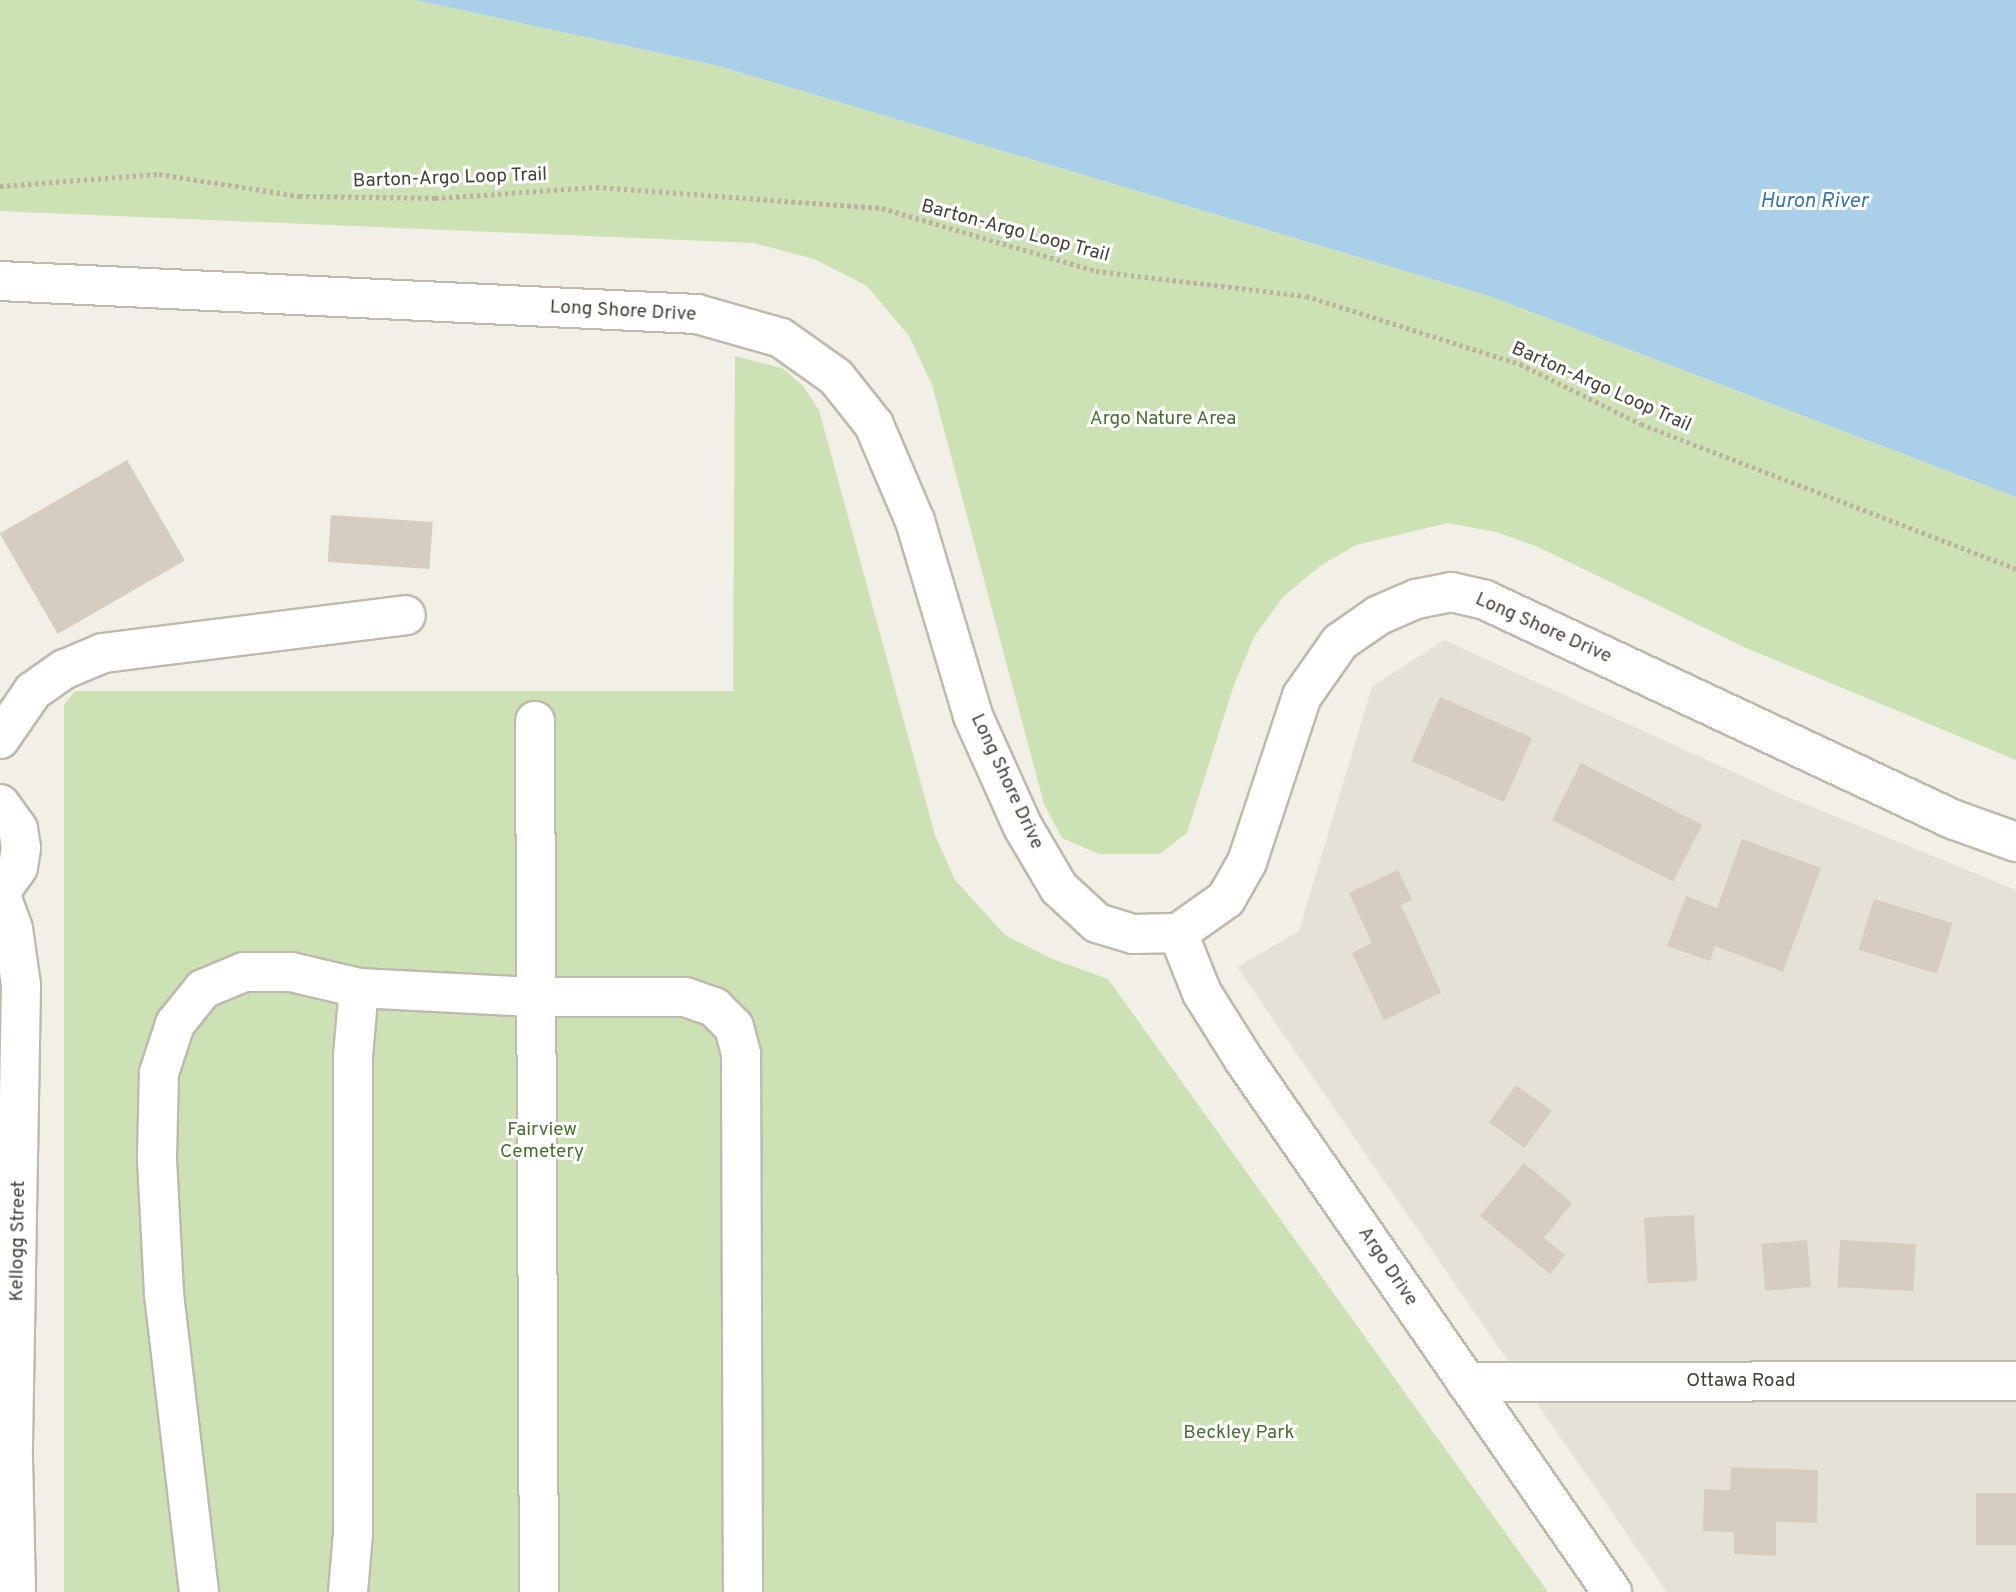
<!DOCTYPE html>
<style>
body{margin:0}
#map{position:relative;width:2016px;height:1592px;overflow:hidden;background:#f2efe7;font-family:Overpass,sans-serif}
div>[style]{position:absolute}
.residential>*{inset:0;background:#e5e1d6}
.green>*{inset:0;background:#cde2b4}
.water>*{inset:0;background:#a9cfe9}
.building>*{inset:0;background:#d6cdc1;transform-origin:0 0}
.path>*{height:4.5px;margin-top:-2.25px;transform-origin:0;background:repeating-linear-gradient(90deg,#bdb29e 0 3.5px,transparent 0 7px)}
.roads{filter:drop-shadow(2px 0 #c0b9ae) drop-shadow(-2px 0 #c0b9ae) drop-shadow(0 2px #c0b9ae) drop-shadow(0 -2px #c0b9ae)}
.minor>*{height:38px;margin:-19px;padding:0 19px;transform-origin:19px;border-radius:19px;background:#fff}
span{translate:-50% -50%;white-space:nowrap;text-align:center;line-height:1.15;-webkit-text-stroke:6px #fff;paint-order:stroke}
.street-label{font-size:19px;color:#453f37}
.park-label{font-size:19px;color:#487130}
.water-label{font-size:21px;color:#3a78a6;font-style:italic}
</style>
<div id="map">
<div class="residential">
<i style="clip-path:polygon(1444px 640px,1788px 797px,2016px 890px,2016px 1592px,1667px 1592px,1237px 967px,1299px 931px,1372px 687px)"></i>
</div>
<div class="green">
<i style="clip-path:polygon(0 0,415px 0,715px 65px,1492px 297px,2016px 497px,2016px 760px,1746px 648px,1538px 547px,1496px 532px,1448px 523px,1356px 545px,1320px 566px,1283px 597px,1254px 637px,1234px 685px,1187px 833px,1160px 854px,1099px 854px,1062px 838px,1044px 804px,932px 385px,909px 336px,867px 286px,814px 259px,753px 243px,0 211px)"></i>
<i style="clip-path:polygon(735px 356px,782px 368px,803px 386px,819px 410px,935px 835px,955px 880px,1005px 935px,1050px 958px,1108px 979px,1548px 1592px,64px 1592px,64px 705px,75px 691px,733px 691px)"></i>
</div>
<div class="water">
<i style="clip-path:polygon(415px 0,2016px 0,2016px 497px,1492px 297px,715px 65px)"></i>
</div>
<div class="building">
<i style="left:127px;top:460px;width:116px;height:147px;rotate:60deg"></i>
<i style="left:331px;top:515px;width:102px;height:47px;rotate:4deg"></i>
<i style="left:1440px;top:697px;width:101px;height:70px;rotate:24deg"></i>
<i style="left:1581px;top:763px;width:136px;height:64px;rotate:27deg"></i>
<i style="clip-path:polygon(1742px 839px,1821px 868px,1783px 972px,1715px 946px,1710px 961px,1667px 946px,1686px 896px,1717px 908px)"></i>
<i style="clip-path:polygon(1398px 870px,1412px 900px,1401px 905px,1441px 993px,1384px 1020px,1352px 953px,1372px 943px,1349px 893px)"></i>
<i style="left:1874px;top:899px;width:82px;height:53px;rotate:17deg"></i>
<i style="left:1516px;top:1085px;width:44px;height:46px;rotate:36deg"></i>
<i style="clip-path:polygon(1524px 1163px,1572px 1203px,1544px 1238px,1565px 1255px,1550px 1274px,1480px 1216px)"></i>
<i style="left:1694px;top:1215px;width:66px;height:50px;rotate:87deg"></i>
<i style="left:1807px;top:1240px;width:47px;height:46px;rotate:85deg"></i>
<i style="left:1840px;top:1240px;width:76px;height:47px;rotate:3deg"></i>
<i style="clip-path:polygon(1731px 1467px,1818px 1470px,1817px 1523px,1776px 1522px,1776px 1556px,1734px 1554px,1734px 1532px,1703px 1531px,1704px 1489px,1730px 1490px)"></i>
<i style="left:1976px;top:1493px;width:40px;height:52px"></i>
</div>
<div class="path">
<i style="left:0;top:186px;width:159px;rotate:-4.3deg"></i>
<i style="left:159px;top:174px;width:142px;rotate:8.9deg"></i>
<i style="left:299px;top:196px;width:136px;rotate:0.8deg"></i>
<i style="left:435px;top:198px;width:161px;rotate:-3.9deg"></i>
<i style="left:596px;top:187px;width:287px;rotate:4.2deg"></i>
<i style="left:882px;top:208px;width:223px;rotate:16.4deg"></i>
<i style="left:1096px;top:271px;width:211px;rotate:6.8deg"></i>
<i style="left:1306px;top:296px;width:225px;rotate:17.6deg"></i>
<i style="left:1520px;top:364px;width:135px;rotate:26.4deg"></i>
<i style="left:1641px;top:424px;width:402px;rotate:21.1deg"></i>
</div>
<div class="roads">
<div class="minor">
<i style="left:0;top:281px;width:698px;rotate:2.71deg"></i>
<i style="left:697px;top:314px;width:87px;rotate:15.9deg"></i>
<i style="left:781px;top:338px;width:67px;rotate:35.3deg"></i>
<i style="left:836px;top:377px;width:61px;rotate:51.6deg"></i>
<i style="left:874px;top:425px;width:104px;rotate:66.9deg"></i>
<i style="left:915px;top:521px;width:203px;rotate:73.4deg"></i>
<i style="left:973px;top:716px;width:122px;rotate:65.8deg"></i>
<i style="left:1023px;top:827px;width:71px;rotate:59.5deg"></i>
<i style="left:1059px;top:888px;width:52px;rotate:42.6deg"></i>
<i style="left:1097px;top:923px;width:38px;rotate:17deg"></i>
<i style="left:1133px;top:934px;width:45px;rotate:-1.3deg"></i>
<i style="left:1178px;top:933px;width:59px;rotate:-35.3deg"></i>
<i style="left:1226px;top:899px;width:43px;rotate:-60.4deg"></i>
<i style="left:1247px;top:862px;width:175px;rotate:-71.7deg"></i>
<i style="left:1302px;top:696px;width:66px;rotate:-54.9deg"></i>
<i style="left:1340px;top:642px;width:47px;rotate:-34.7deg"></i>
<i style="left:1379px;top:615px;width:40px;rotate:-23.4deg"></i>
<i style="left:1416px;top:599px;width:36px;rotate:-11deg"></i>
<i style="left:1451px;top:592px;width:35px;rotate:13deg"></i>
<i style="left:1485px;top:600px;width:516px;rotate:25.12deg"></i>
<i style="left:1952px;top:819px;width:68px;rotate:19.8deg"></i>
<i style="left:535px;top:721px;width:871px;rotate:89.74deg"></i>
<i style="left:0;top:739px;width:58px;rotate:-55.5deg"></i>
<i style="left:33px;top:691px;width:39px;rotate:-35deg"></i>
<i style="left:65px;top:669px;width:41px;rotate:-22.8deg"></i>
<i style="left:103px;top:653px;width:305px;rotate:-7.1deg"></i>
<i style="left:0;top:804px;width:31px;rotate:54deg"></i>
<i style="left:18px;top:829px;width:19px;rotate:81deg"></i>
<i style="left:21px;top:848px;width:19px;rotate:99deg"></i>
<i style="left:18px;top:867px;width:32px;rotate:125deg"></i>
<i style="left:0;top:893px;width:38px;rotate:70deg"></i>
<i style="left:13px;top:929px;width:57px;rotate:81.9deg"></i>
<i style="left:21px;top:985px;width:474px;rotate:91deg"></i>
<i style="left:13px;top:1459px;width:133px;rotate:88.7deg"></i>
<i style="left:1178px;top:933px;width:65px;rotate:68.2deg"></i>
<i style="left:1202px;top:993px;width:79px;rotate:57.9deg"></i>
<i style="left:1244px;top:1060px;width:647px;rotate:55.33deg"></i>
<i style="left:1466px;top:1382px;width:550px;rotate:-0.1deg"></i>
<i style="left:199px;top:1592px;width:301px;rotate:-96.7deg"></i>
<i style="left:164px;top:1293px;width:135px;rotate:-93deg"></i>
<i style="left:157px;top:1158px;width:85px;rotate:-88.7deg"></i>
<i style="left:159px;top:1073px;width:52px;rotate:-71.9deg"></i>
<i style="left:175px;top:1024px;width:45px;rotate:-51.3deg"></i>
<i style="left:203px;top:989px;width:44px;rotate:-22.5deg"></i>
<i style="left:244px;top:972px;width:47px"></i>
<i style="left:291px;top:972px;width:70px;rotate:13.2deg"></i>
<i style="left:359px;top:988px;width:169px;rotate:3deg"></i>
<i style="left:528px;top:997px;width:157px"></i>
<i style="left:685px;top:997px;width:31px;rotate:19deg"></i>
<i style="left:714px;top:1007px;width:28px;rotate:45deg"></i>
<i style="left:734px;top:1027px;width:28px;rotate:75deg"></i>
<i style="left:741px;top:1054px;width:538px;rotate:89.79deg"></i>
<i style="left:348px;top:1592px;width:58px;rotate:-85.1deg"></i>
<i style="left:353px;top:1534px;width:478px;rotate:-90deg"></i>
<i style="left:353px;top:1056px;width:68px;rotate:-85deg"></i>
</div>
</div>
<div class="street-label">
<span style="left:450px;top:179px;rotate:-2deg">Barton-Argo Loop Trail</span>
<span style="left:1015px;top:232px;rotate:15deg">Barton-Argo Loop Trail</span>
<span style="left:623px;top:312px;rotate:3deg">Long Shore Drive</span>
<span style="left:1601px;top:388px;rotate:24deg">Barton-Argo Loop Trail</span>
<span style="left:1543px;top:629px;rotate:24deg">Long Shore Drive</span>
<span style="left:1006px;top:782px;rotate:65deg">Long Shore Drive</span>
<span style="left:19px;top:1241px;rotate:-89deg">Kellogg Street</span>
<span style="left:1387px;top:1267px;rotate:56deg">Argo Drive</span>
<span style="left:1741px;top:1382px">Ottawa Road</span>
</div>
<div class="park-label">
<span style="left:1163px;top:420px">Argo Nature Area</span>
<span style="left:542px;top:1142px">Fairview<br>Cemetery</span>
<span style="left:1239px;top:1434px">Beckley Park</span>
</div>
<div class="water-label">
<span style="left:1814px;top:202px">Huron River</span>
</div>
</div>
